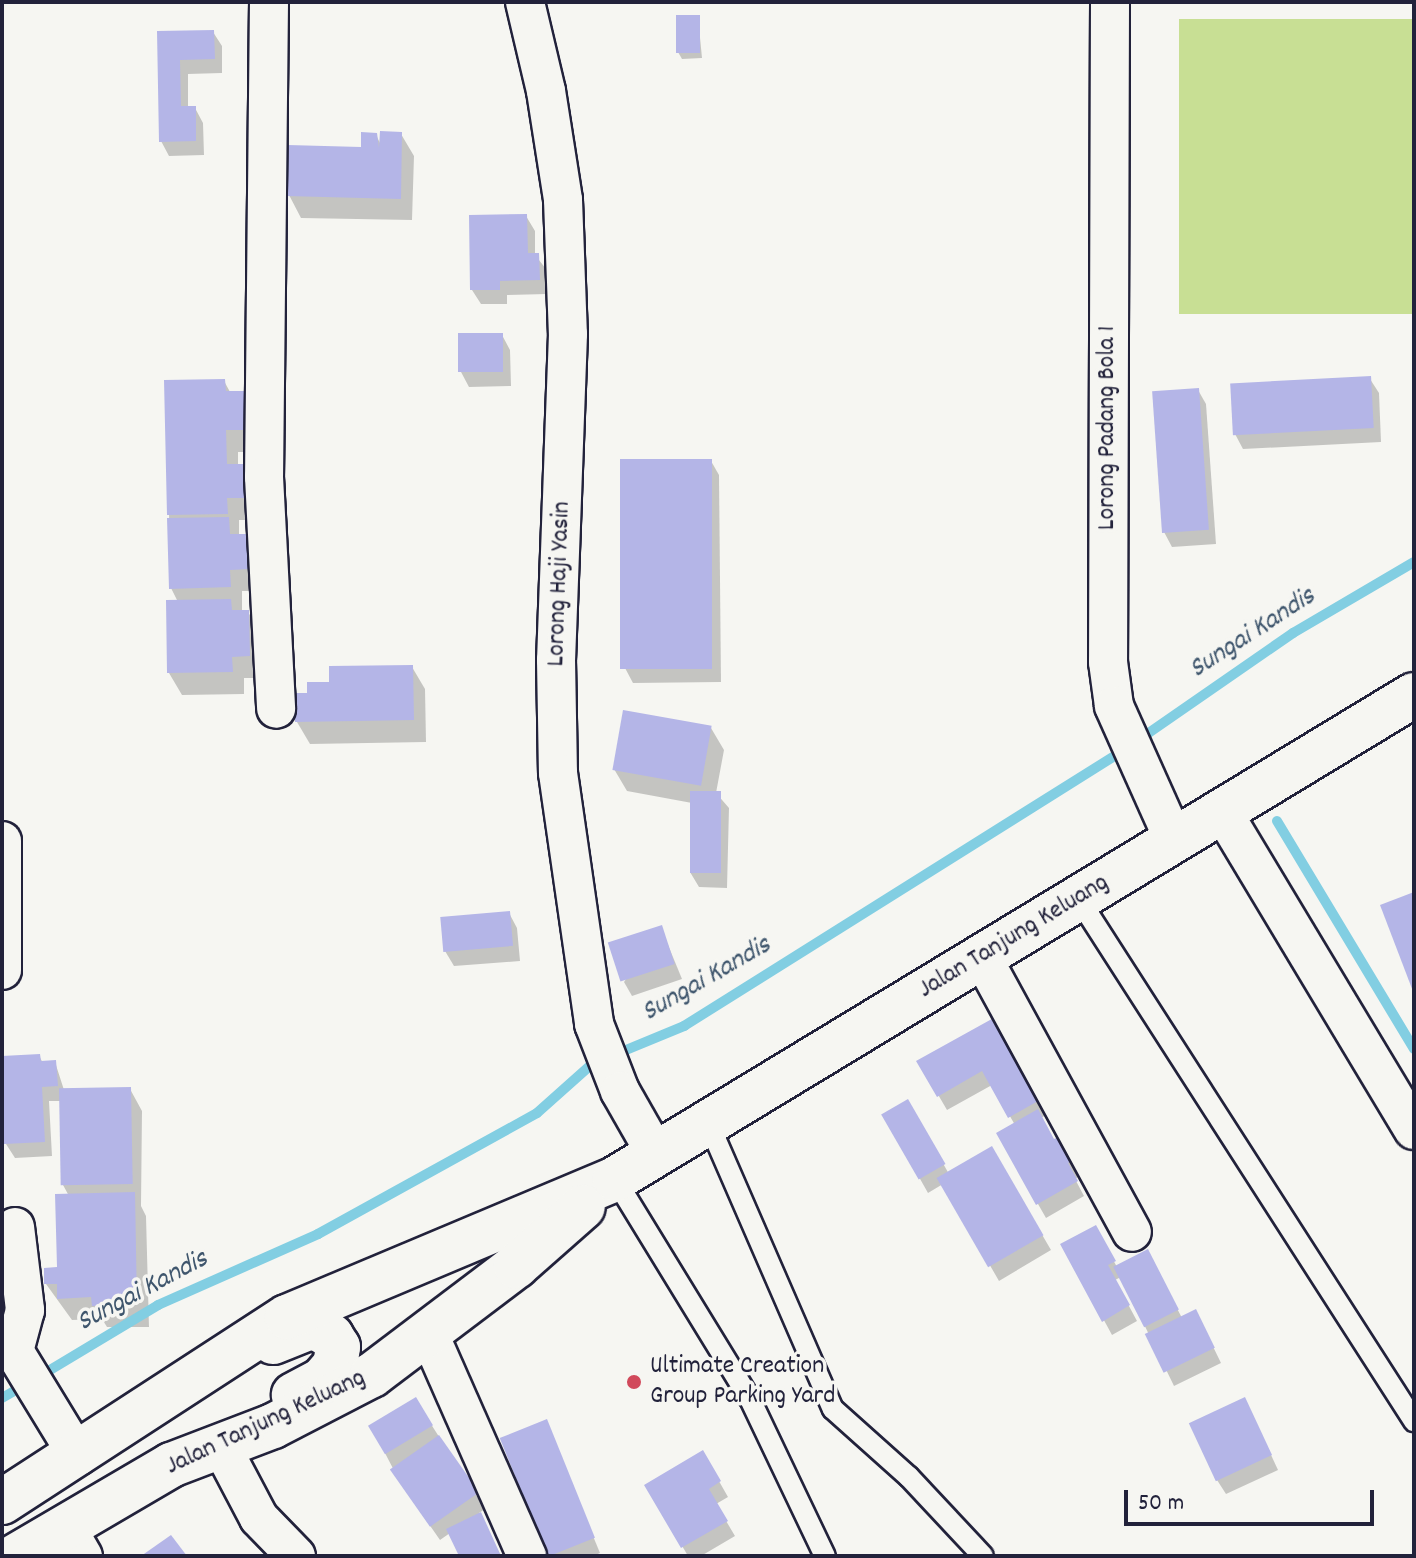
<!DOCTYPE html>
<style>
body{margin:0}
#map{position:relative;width:1416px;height:1558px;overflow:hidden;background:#f6f6f2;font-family:Dekko,sans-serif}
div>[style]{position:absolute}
.green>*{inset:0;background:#c8df94;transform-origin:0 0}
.shadow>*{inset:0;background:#0003}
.stream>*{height:10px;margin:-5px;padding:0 5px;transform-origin:5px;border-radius:5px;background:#82cee2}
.building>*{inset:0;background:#b4b5e7;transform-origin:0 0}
.roads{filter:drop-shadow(2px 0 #22223b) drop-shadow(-2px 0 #22223b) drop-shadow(0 2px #22223b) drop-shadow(0 -2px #22223b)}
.lane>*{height:20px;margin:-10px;padding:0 10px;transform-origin:10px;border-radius:10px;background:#f6f6f2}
.street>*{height:38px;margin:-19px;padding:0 19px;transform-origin:19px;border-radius:19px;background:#f6f6f2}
.secondary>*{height:44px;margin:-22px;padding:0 22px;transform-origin:22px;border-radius:22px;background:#f6f6f2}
.dots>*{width:22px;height:22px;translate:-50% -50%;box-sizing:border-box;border:4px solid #f6f6f2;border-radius:50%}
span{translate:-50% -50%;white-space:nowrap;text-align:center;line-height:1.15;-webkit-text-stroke:7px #f6f6f2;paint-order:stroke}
.street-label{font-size:26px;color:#22223b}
.poi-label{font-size:26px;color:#22223b}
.left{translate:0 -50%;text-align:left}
.water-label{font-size:28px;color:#3f566d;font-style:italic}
.frame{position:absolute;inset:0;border:4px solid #22223b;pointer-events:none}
.scale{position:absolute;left:1124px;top:1490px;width:250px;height:36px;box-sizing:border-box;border:4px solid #22223b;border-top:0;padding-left:10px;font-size:24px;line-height:28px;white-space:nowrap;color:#22223b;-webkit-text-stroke:6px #f6f6f2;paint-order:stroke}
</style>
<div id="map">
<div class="green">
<i style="left:1179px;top:19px;width:235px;height:295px"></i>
</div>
<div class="shadow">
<i style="clip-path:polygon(698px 17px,702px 58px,682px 59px,678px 52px)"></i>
<i style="clip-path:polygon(159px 32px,213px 32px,222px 46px,222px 73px,188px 74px,188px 108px,195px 108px,203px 123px,204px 155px,169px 156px,161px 141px)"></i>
<i style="clip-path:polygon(401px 134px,414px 156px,412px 220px,301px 218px,289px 195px,363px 149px,376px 135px,381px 145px)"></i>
<i style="clip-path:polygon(526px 216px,535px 231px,535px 255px,546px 269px,547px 294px,507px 295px,507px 304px,481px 304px,472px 290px)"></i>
<i style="clip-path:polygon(502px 335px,510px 350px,511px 386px,469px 387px,461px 372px)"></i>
<i style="clip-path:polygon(1370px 379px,1379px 393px,1381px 442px,1243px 449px,1235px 434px)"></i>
<i style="clip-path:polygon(224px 381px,263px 452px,238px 452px,238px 466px,264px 520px,239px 520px,239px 536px,261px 591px,242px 591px,242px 612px,248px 612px,261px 634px,262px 678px,244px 678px,244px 694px,182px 695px,169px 673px,178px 602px,171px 588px,169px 514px)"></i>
<i style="clip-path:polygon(1198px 390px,1206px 404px,1216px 544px,1172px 547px,1164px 532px)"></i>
<i style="clip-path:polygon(711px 461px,719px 475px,721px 682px,633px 683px,625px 668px)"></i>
<i style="clip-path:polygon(412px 667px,425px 689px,426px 742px,310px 744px,297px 722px,309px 695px,331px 684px)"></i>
<i style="clip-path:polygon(711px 728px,724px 750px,716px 793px,729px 808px,727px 888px,699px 887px,690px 872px,692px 803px,627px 791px,614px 769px)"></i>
<i style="clip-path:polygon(509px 913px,517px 928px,520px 961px,454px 966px,445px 951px)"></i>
<i style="clip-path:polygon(661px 928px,682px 979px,632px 996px,624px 982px)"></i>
<i style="clip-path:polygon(998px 1017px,1051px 1112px,1041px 1118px,1054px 1142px,1062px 1137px,1082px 1174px,1075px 1179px,1084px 1196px,1046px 1218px,998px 1134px,1015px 1125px,992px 1085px,947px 1110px,919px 1062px)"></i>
<i style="clip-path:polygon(39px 1056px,43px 1063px,55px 1062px,64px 1090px,130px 1089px,142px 1111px,141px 1206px,146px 1216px,149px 1327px,107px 1327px,102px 1319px,72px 1320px,46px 1284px,59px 1269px,69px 1196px,63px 1185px,61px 1101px,49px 1101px,52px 1156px,15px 1158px,6px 1144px)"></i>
<i style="clip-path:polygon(908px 1102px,949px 1174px,992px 1149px,1051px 1250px,999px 1281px,943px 1184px,928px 1193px,884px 1115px)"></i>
<i style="clip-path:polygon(1095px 1227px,1117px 1267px,1155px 1266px,1182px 1318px,1203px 1326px,1221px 1363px,1174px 1386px,1121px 1277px,1115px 1280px,1137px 1321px,1112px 1335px,1063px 1245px)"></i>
<i style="clip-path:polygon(415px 1399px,485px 1509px,479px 1513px,501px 1556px,461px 1556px,450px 1533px,440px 1540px,401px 1484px,371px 1426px)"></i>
<i style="clip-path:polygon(1252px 1414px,1278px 1470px,1226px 1494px,1217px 1480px)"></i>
<i style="clip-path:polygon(546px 1422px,600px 1553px,593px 1556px,549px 1556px,503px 1439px)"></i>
<i style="clip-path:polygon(703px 1453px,728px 1497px,716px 1504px,735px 1536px,701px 1556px,688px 1556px,647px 1486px)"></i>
</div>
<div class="stream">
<i style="left:1137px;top:741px;width:190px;rotate:-34.7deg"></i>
<i style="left:1293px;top:633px;width:140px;rotate:-30.4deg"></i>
<i style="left:1277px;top:821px;width:266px;rotate:59deg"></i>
<i style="left:40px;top:1376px;width:138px;rotate:-31deg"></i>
<i style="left:158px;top:1305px;width:175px;rotate:-23.9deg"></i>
<i style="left:318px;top:1234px;width:250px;rotate:-28.9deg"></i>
<i style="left:537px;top:1113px;width:74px;rotate:-41.7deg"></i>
<i style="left:592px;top:1064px;width:100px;rotate:-22.4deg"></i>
<i style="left:684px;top:1026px;width:519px;rotate:-32.1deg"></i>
<i style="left:2px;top:1398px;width:28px;rotate:-30deg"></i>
</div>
<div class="building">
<i style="left:676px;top:15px;width:24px;height:38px"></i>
<i style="clip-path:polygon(214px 30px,215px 59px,180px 60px,181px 106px,196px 106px,196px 141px,159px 142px,157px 31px)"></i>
<i style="clip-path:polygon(380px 131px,402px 132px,401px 199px,286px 196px,288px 145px,361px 147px,361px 132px,377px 133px,379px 148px)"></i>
<i style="clip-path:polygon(527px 214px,528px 253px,539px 253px,540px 280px,500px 281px,500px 290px,470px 290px,469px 215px)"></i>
<i style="left:503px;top:333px;width:39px;height:45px;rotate:90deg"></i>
<i style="left:1371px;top:376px;width:52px;height:141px;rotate:87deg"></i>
<i style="clip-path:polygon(225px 379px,226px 391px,251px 391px,252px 430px,226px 430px,227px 464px,252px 464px,252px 498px,227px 498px,228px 514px,167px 515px,164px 380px)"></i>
<i style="left:1199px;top:388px;width:142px;height:47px;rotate:86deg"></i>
<i style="left:620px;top:459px;width:92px;height:210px"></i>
<i style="clip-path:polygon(229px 517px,230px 534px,249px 534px,250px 569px,230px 570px,231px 587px,169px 589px,167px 518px)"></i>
<i style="clip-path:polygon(231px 599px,232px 610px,249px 610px,250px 656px,232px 657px,233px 672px,167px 673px,166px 600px)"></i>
<i style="clip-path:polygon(413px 665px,414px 720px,295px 722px,295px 693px,307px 693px,307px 682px,329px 682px,329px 666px)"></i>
<i style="left:623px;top:710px;width:90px;height:61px;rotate:10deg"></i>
<i style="left:690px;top:791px;width:31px;height:82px"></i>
<i style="clip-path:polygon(1414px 892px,1414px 994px,1380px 905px)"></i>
<i style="left:510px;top:911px;width:35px;height:70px;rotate:85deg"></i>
<i style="left:662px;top:925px;width:41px;height:57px;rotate:72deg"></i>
<i style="clip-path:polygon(999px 1015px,1045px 1097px,1008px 1118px,982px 1071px,937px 1097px,916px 1061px)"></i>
<i style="clip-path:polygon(40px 1054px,41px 1061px,56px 1060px,58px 1086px,42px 1087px,45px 1142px,4px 1144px,2px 1056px)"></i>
<i style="left:131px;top:1087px;width:97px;height:72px;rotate:89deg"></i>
<i style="left:908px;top:1099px;width:75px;height:31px;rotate:60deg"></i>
<i style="clip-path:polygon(1038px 1109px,1054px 1139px,1063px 1135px,1076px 1159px,1068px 1163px,1078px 1181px,1036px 1205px,996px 1133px)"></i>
<i style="left:992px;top:1146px;width:103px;height:64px;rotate:60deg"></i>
<i style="clip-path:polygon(135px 1192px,137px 1305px,92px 1306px,91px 1297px,57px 1299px,57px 1284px,44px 1284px,44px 1268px,57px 1267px,55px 1194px)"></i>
<i style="clip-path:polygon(1096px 1225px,1116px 1261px,1108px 1265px,1130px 1305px,1102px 1322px,1060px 1244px)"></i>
<i style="left:1148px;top:1249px;width:68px;height:39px;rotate:63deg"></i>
<i style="left:1196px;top:1309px;width:43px;height:57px;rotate:64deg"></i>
<i style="left:416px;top:1397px;width:33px;height:56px;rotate:59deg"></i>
<i style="left:1245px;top:1397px;width:64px;height:62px;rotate:65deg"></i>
<i style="left:547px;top:1419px;width:128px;height:51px;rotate:68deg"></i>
<i style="left:439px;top:1435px;width:70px;height:60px;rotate:55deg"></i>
<i style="clip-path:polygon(703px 1450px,721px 1481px,709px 1489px,728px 1521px,681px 1548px,644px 1485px)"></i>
<i style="clip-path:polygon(481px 1512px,501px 1556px,459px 1556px,446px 1529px)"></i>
<i style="clip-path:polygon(171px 1535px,187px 1556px,141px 1556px)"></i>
</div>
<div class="roads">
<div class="lane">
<i style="left:1078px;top:898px;width:622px;rotate:57.28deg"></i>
<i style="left:708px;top:1122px;width:313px;rotate:66.5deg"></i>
<i style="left:833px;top:1409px;width:102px;rotate:41.8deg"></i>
<i style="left:909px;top:1477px;width:108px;rotate:46.9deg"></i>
<i style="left:615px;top:1179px;width:258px;rotate:58.5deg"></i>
<i style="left:750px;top:1399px;width:174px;rotate:64.5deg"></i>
</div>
<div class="street">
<i style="left:269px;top:2px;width:475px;rotate:90.6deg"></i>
<i style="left:264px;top:477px;width:232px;rotate:87deg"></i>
<i style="left:525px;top:2px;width:91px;rotate:76.7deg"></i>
<i style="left:546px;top:91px;width:110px;rotate:81.1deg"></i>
<i style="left:563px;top:200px;width:134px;rotate:87.9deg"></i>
<i style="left:568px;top:334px;width:326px;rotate:92.1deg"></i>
<i style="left:556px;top:660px;width:113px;rotate:89deg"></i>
<i style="left:558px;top:773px;width:254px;rotate:81.8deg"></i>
<i style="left:594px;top:1024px;width:72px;rotate:68.8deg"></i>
<i style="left:620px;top:1091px;width:73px;rotate:60.3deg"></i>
<i style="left:1110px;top:2px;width:660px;rotate:90.17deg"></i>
<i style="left:1108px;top:662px;width:44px;rotate:82.2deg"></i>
<i style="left:1114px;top:706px;width:147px;rotate:65.9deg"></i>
<i style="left:1222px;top:811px;width:372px;rotate:59deg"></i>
<i style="left:2px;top:841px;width:129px;rotate:90deg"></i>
<i style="left:982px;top:957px;width:313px;rotate:61.4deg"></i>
<i style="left:15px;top:1227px;width:84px;rotate:83.1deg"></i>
<i style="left:25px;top:1310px;width:42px;rotate:105deg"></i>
<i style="left:14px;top:1351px;width:123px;rotate:58.6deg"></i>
<i style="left:429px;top:1334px;width:243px;rotate:66.2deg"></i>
<i style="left:221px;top:1446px;width:81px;rotate:62.2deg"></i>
<i style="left:259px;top:1518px;width:53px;rotate:45.8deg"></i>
<i style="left:65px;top:1525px;width:36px;rotate:60deg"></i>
</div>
<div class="secondary">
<i style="left:273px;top:1342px;width:43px;rotate:-21.8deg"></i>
<i style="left:313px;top:1326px;width:21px;rotate:29deg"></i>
<i style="left:331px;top:1336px;width:13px;rotate:58deg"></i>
<i style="left:338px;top:1347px;width:18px;rotate:99deg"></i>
<i style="left:335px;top:1365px;width:20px;rotate:131deg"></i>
<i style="left:322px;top:1380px;width:32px;rotate:152deg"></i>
<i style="left:2px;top:1502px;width:340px;rotate:-33deg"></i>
<i style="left:287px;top:1317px;width:356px;rotate:-22.8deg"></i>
<i style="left:615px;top:1179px;width:934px;rotate:-31.21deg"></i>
<i style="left:16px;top:1556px;width:180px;rotate:-30.4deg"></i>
<i style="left:171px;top:1465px;width:109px;rotate:-20.9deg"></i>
<i style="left:273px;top:1426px;width:111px;rotate:-27.3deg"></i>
<i style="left:372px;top:1375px;width:181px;rotate:-37.1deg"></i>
<i style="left:516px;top:1266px;width:89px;rotate:-41.4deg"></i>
</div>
</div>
<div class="dots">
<i style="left:634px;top:1382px;background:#d1495b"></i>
</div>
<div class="street-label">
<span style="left:1108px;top:428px;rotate:-90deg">Lorong Padang Bola 1</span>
<span style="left:560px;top:584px;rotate:-88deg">Lorong Haji Yasin</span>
<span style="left:1014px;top:937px;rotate:-31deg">Jalan Tanjung Keluang</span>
<span style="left:266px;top:1423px;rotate:-25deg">Jalan Tanjung Keluang</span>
</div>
<div class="poi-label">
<span class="left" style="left:650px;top:1382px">Ultimate Creation<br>Group Parking Yard</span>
</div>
<div class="water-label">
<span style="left:1253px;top:634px;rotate:-33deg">Sungai Kandis</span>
<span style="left:707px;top:980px;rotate:-30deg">Sungai Kandis</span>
<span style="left:143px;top:1292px;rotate:-28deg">Sungai Kandis</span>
</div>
<div class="frame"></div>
<div class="scale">50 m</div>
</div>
